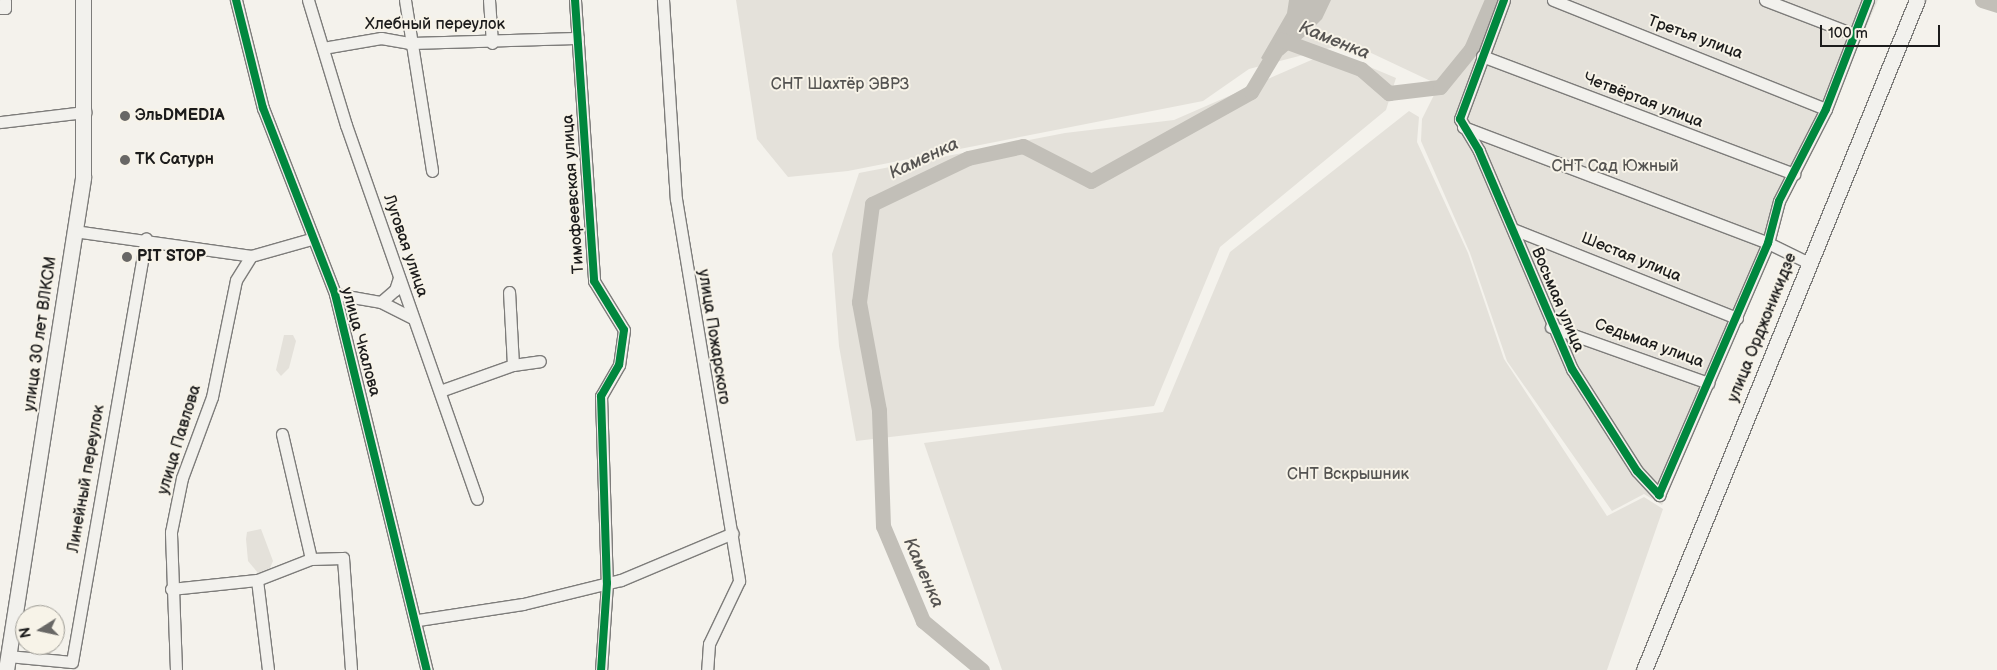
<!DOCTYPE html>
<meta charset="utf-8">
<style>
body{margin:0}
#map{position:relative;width:1997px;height:670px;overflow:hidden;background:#f4f2ec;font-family:"Balsamiq Sans",sans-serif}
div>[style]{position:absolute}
.green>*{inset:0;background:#e4e1da}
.water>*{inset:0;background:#c2bfb8}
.river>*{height:15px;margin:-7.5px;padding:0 7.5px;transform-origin:7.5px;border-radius:7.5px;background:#c2bfb8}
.roads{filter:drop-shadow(1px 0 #7d7c7a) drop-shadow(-1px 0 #7d7c7a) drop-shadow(0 1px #7d7c7a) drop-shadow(0 -1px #7d7c7a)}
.minor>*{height:11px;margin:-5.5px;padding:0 5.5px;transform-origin:5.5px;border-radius:5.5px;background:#f2f1ed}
.major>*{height:15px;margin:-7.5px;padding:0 7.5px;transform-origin:7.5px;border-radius:7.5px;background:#f2f1ed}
.cycleway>*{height:8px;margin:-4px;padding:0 4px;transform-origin:4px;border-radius:4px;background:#00873e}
.dots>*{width:14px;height:14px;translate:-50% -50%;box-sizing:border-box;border:2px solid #f7f3e8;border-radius:50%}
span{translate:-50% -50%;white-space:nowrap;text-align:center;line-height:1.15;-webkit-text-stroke:4px #f7f3e8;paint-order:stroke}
.street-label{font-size:16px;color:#1c1c1c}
.park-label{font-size:16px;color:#545351}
.poi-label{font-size:16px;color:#1c1c1c;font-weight:700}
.left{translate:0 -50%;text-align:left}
.water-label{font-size:18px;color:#565452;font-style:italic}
.north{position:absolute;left:15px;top:605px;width:50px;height:50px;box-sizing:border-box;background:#f7f3e8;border:1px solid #9f9d96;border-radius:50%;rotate:260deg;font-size:14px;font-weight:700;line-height:20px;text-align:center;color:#1c1c1c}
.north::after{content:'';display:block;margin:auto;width:18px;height:22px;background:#686765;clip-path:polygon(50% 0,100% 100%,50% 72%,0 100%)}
.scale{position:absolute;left:1820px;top:25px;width:120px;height:22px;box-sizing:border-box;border:2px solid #1c1c1c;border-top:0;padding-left:6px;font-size:15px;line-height:18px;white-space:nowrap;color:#1c1c1c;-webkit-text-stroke:4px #f7f3e8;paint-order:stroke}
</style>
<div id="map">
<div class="green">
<i style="clip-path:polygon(736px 0,1497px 0,1472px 57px,1439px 85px,1350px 43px,1249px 69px,1203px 101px,848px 171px,788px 177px,757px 139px)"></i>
<i style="clip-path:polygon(1499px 0,1878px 0,1833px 103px,1782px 199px,1775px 231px,1728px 351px,1662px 505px,1644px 494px,1612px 511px,1507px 361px,1470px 253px,1421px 141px,1422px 119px,1436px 91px,1474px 58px)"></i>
<i style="clip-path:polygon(1332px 51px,1396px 78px,1386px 110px,1220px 247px,1154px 406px,856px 441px,839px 346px,832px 254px,859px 173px,1065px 133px,1174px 120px)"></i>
<i style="clip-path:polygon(1409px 111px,1419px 117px,1417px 142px,1468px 253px,1504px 359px,1607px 516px,1644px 497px,1663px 509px,1607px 670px,1002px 670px,924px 443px,1163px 412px,1230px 252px)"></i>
<i style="clip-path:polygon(284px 335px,293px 335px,296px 341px,289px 368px,281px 376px,276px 370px)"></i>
<i style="clip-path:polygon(261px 529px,273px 561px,270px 568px,258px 573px,248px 561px,246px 539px,247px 532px)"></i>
</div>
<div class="water">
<i style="clip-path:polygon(1289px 0,1331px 0,1322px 19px,1306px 35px,1283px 55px,1265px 61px,1261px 58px,1287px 13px)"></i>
</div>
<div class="river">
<i style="left:1982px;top:0;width:16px;rotate:18deg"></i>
<i style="left:982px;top:670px;width:77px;rotate:-140.3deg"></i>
<i style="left:923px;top:621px;width:103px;rotate:-112.8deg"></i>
<i style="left:883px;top:526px;width:116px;rotate:-92deg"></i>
<i style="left:879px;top:410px;width:110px;rotate:-100.5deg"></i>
<i style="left:859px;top:302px;width:99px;rotate:-82.4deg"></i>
<i style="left:872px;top:204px;width:106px;rotate:-25.6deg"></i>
<i style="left:968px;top:158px;width:56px;rotate:-12.3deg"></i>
<i style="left:1023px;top:146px;width:76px;rotate:27.2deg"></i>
<i style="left:1091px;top:181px;width:183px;rotate:-29.1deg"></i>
<i style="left:1251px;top:92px;width:61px;rotate:-59.2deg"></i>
<i style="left:1282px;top:40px;width:84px;rotate:20.2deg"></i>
<i style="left:1361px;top:69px;width:37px;rotate:41deg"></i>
<i style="left:1389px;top:93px;width:51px;rotate:-6.7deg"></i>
<i style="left:1440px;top:87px;width:49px;rotate:-50.8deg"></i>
<i style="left:1471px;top:49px;width:53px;rotate:-66.8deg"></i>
</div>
<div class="roads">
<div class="minor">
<i style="left:236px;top:0;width:111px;rotate:76deg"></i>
<i style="left:263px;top:108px;width:199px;rotate:68.8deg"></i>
<i style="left:335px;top:294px;width:387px;rotate:76.3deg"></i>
<i style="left:308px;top:0;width:131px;rotate:73.1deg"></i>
<i style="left:346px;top:125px;width:396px;rotate:70.7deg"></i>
<i style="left:405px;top:0;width:173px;rotate:81deg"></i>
<i style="left:489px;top:0;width:43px;rotate:86deg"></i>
<i style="left:575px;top:0;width:282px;rotate:86.1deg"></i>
<i style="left:594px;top:281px;width:57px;rotate:58.5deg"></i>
<i style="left:624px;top:330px;width:35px;rotate:98deg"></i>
<i style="left:619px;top:365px;width:36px;rotate:120deg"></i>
<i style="left:601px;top:396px;width:187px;rotate:88.2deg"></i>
<i style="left:607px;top:583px;width:87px;rotate:93.9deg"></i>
<i style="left:663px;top:0;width:199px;rotate:86.3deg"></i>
<i style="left:676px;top:199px;width:387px;rotate:80.6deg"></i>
<i style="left:739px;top:581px;width:70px;rotate:115.5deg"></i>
<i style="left:709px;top:644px;width:26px;rotate:94deg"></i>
<i style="left:1504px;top:0;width:127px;rotate:110.3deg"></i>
<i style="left:1460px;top:119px;width:37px;rotate:59deg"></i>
<i style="left:1479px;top:151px;width:237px;rotate:66.9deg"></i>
<i style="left:1572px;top:369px;width:121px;rotate:57.5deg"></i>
<i style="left:1637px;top:471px;width:33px;rotate:47deg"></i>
<i style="left:1659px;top:495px;width:275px;rotate:-66.6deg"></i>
<i style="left:1768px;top:243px;width:43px;rotate:-75.3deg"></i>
<i style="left:1779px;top:201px;width:103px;rotate:-62.9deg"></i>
<i style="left:1826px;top:109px;width:117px;rotate:-68.9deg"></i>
<i style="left:1553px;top:0;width:294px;rotate:21.8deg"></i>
<i style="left:1765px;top:0;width:97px;rotate:21deg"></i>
<i style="left:0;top:8px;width:5px"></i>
<i style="left:5px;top:8px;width:8px;rotate:-90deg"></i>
<i style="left:323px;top:48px;width:59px;rotate:-9.8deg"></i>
<i style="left:381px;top:38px;width:28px;rotate:10deg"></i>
<i style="left:409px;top:43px;width:169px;rotate:-1.7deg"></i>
<i style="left:1482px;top:56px;width:334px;rotate:20.7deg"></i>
<i style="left:0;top:122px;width:86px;rotate:-6.7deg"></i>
<i style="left:1463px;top:127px;width:326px;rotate:20.8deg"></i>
<i style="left:1768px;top:243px;width:46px;rotate:26deg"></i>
<i style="left:1513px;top:229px;width:241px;rotate:21.7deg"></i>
<i style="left:74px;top:231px;width:179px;rotate:8deg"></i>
<i style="left:251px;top:256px;width:62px;rotate:-15.8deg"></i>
<i style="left:335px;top:294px;width:47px;rotate:9.9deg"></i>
<i style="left:381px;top:302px;width:35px;rotate:27deg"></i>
<i style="left:381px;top:302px;width:18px;rotate:-41deg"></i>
<i style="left:395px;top:290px;width:13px;rotate:-72deg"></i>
<i style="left:1551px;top:327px;width:167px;rotate:19.6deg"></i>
<i style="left:513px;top:365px;width:27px;rotate:-8deg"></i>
<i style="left:440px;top:391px;width:77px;rotate:-19.6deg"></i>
<i style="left:513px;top:365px;width:73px;rotate:-93.1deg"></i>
<i style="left:282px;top:434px;width:128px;rotate:76.9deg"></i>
<i style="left:257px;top:580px;width:91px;rotate:83deg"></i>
<i style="left:171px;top:589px;width:86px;rotate:-6deg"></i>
<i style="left:257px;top:580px;width:58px;rotate:-21.3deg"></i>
<i style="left:311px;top:559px;width:32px;rotate:-2deg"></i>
<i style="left:343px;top:558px;width:112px;rotate:85.9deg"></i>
<i style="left:418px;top:620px;width:106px;rotate:-8.7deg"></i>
<i style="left:523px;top:604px;width:101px;rotate:-13.8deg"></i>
<i style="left:621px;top:580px;width:121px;rotate:-22.8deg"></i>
<i style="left:8px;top:656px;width:64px;rotate:5.4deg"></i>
<i style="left:72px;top:662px;width:430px;rotate:-80.1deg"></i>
<i style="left:176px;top:670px;width:138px;rotate:-92.1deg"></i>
<i style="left:171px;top:532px;width:55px;rotate:-78.5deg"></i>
<i style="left:182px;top:478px;width:86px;rotate:-69.7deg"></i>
<i style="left:212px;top:397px;width:119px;rotate:-78.4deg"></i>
<i style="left:236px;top:280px;width:28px;rotate:-58deg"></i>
</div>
<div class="major">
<i style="left:6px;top:670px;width:499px;rotate:-81.1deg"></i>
<i style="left:83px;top:177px;width:177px;rotate:-90deg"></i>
<i style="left:1644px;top:670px;width:723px;rotate:-67.83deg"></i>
</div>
</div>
<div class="cycleway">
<i style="left:236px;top:0;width:111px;rotate:76deg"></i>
<i style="left:263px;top:108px;width:199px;rotate:68.8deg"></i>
<i style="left:335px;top:294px;width:387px;rotate:76.3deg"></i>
<i style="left:575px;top:0;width:282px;rotate:86.1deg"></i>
<i style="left:594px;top:281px;width:57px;rotate:58.5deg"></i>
<i style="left:624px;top:330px;width:35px;rotate:98deg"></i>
<i style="left:619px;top:365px;width:36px;rotate:120deg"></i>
<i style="left:601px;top:396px;width:187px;rotate:88.2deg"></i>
<i style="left:607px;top:583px;width:87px;rotate:93.9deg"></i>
<i style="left:1504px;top:0;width:127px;rotate:110.3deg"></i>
<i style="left:1460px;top:119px;width:37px;rotate:59deg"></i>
<i style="left:1479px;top:151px;width:237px;rotate:66.9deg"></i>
<i style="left:1572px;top:369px;width:121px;rotate:57.5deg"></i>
<i style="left:1637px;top:471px;width:33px;rotate:47deg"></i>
<i style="left:1659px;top:495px;width:275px;rotate:-66.6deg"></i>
<i style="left:1768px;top:243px;width:43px;rotate:-75.3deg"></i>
<i style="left:1779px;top:201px;width:103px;rotate:-62.9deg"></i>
<i style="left:1826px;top:109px;width:117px;rotate:-68.9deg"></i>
</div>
<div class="dots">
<i style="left:125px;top:116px;background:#686765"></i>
<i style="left:125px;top:160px;background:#686765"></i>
<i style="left:127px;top:257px;background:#686765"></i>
</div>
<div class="street-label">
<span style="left:435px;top:25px">Хлебный переулок</span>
<span style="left:1695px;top:38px;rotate:20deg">Третья улица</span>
<span style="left:1643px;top:101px;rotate:21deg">Четвёртая улица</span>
<span style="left:574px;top:194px;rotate:-94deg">Тимофеевская улица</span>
<span style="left:405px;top:246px;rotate:71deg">Луговая улица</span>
<span style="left:1631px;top:258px;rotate:22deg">Шестая улица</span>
<span style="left:1557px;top:300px;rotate:67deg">Восьмая улица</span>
<span style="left:1763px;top:328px;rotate:-68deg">улица Орджоникидзе</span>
<span style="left:41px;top:334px;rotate:-82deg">улица 30 лет ВЛКСМ</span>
<span style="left:713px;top:337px;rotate:81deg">улица Пожарского</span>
<span style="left:360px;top:342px;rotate:75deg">улица Чкалова</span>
<span style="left:1649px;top:344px;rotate:20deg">Седьмая улица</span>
<span style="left:180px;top:440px;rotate:-73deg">улица Павлова</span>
<span style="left:87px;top:479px;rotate:-80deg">Линейный переулок</span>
</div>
<div class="park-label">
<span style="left:840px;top:85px">СНТ Шахтёр ЭВРЗ</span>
<span style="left:1615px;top:167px">СНТ Сад Южный</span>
<span style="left:1348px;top:475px">СНТ Вскрышник</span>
</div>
<div class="poi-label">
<span class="left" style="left:135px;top:116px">ЭльDMEDIA</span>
<span class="left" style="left:135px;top:160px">ТК Сатурн</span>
<span class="left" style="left:137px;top:257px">PIT STOP</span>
</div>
<div class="water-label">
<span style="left:1334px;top:41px;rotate:22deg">Каменка</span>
<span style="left:924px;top:159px;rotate:-25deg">Каменка</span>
<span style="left:923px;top:573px;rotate:66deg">Каменка</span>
</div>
<div class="north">N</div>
<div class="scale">100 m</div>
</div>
